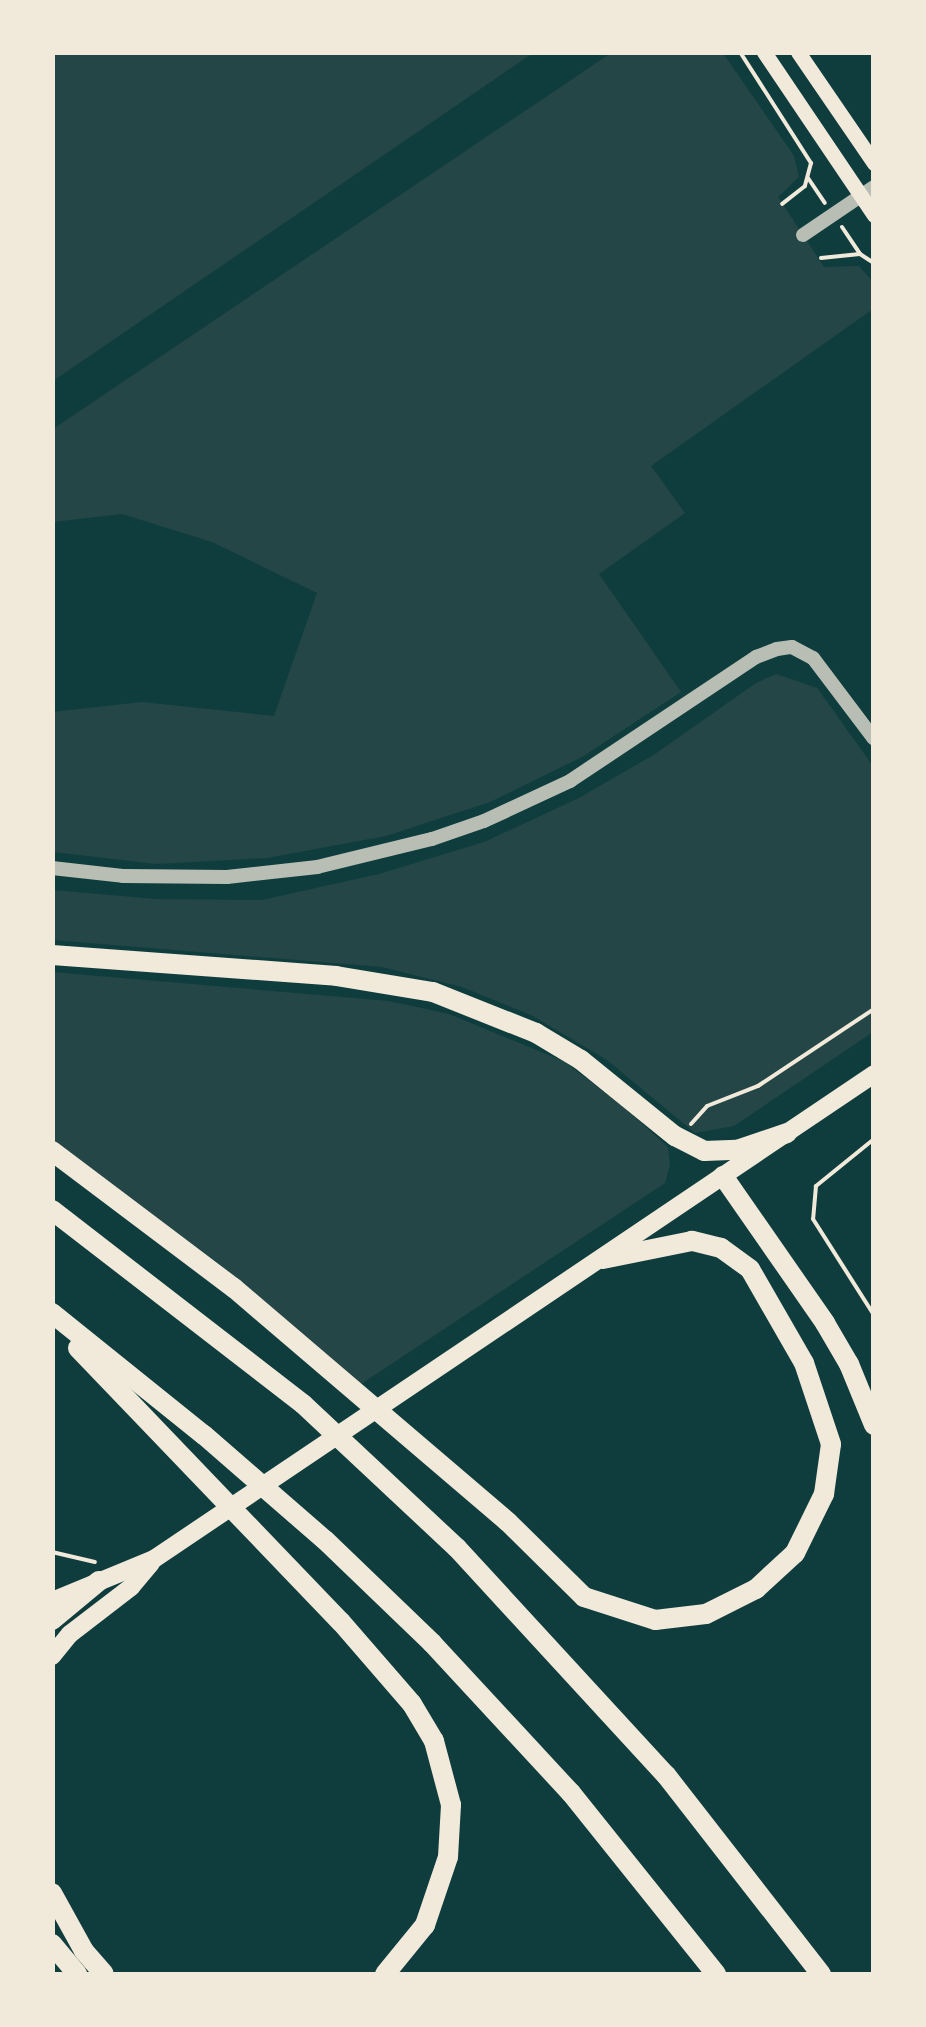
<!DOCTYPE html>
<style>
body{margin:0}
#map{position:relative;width:926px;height:2027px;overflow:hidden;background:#0f3d3e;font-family:"Archivo Narrow",sans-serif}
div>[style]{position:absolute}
.green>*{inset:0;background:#244646}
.path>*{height:4px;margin:-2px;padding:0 2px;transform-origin:2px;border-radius:2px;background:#f1e9da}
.tertiary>*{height:14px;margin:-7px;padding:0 7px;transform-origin:7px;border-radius:7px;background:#b8beb3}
.secondary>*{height:15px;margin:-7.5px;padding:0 7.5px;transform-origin:7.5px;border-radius:7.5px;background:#f1e9da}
.primary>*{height:18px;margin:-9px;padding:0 9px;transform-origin:9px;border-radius:9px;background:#f1e9da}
.motorway>*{height:20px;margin:-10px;padding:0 10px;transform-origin:10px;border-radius:10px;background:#f1e9da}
span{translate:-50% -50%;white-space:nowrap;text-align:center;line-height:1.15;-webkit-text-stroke:8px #f1e9da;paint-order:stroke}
.frame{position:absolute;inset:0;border:55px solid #f1e9da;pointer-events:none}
</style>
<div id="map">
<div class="green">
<i style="clip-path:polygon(53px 52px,533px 52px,533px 53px,53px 381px)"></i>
<i style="clip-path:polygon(611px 53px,723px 53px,794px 156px,799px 177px,778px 197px,824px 267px,859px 266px,873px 282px,873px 309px,651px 466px,685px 513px,599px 574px,681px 692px,582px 757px,490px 802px,386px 836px,267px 858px,156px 864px,53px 852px,52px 712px,142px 702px,274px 716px,317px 593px,212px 542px,122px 514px,53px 522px,53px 429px)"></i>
<i style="clip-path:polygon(776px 674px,817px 688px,873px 766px,873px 1032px,734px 1126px,695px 1133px,607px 1060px,533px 1016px,462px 987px,382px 967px,53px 940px,52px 890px,156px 899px,262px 900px,379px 874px,484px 842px,579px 798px,655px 754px,756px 683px)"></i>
<i style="clip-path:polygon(52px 972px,389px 1001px,449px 1014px,563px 1061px,618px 1102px,668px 1147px,670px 1164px,665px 1183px,361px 1384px,216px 1261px,53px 1143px)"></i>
</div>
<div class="path">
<i style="left:740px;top:52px;width:132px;rotate:57.4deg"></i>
<i style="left:811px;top:163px;width:24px;rotate:105deg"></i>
<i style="left:805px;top:186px;width:29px;rotate:142deg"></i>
<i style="left:808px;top:178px;width:30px;rotate:56deg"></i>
<i style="left:842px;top:227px;width:32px;rotate:56deg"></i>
<i style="left:821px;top:258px;width:39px;rotate:-6deg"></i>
<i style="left:860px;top:254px;width:17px;rotate:33deg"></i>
<i style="left:691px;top:1124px;width:24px;rotate:-48deg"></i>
<i style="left:707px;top:1106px;width:55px;rotate:-21.4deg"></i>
<i style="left:758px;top:1086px;width:139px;rotate:-33.6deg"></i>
<i style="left:874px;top:1139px;width:75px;rotate:141deg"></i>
<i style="left:816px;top:1186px;width:33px;rotate:95deg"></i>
<i style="left:813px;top:1219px;width:114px;rotate:57.6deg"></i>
<i style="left:52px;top:1552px;width:44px;rotate:13.1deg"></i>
</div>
<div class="tertiary">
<i style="left:803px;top:235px;width:86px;rotate:-34.1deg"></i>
<i style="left:52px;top:868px;width:71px;rotate:6.4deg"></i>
<i style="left:123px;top:876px;width:104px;rotate:0.6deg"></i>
<i style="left:227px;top:877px;width:91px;rotate:-6.3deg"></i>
<i style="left:317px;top:867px;width:118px;rotate:-13.7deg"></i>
<i style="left:432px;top:839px;width:55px;rotate:-19.1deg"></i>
<i style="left:484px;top:821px;width:95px;rotate:-24.9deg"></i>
<i style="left:570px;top:781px;width:224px;rotate:-33.7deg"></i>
<i style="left:756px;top:657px;width:22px;rotate:-21deg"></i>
<i style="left:777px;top:649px;width:15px;rotate:-8deg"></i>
<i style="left:792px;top:647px;width:24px;rotate:28deg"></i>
<i style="left:813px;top:658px;width:101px;rotate:53deg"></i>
</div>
<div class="secondary">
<i style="left:764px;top:52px;width:197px;rotate:56deg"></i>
<i style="left:798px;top:52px;width:135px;rotate:55.6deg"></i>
</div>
<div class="primary">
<i style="left:52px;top:1601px;width:110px;rotate:-22.4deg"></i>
<i style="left:154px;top:1559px;width:868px;rotate:-33.96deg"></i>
<i style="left:52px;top:1656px;width:28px;rotate:-51deg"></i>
<i style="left:70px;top:1634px;width:77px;rotate:-37.6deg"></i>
<i style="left:131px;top:1587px;width:31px;rotate:-50deg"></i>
</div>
<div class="motorway">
<i style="left:52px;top:955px;width:285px;rotate:4.2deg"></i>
<i style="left:336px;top:976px;width:98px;rotate:9.4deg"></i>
<i style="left:433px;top:992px;width:111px;rotate:21.7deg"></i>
<i style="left:536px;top:1033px;width:52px;rotate:31deg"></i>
<i style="left:581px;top:1060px;width:121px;rotate:39deg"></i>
<i style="left:675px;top:1136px;width:33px;rotate:27deg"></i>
<i style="left:704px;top:1151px;width:33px;rotate:-2deg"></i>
<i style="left:737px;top:1150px;width:53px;rotate:-18.8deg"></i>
<i style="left:52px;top:1151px;width:228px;rotate:37deg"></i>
<i style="left:234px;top:1288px;width:360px;rotate:40.5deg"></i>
<i style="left:508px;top:1522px;width:107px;rotate:44.6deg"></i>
<i style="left:584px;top:1597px;width:75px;rotate:17.9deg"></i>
<i style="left:655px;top:1620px;width:51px;rotate:-6.7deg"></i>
<i style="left:706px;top:1614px;width:56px;rotate:-26.6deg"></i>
<i style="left:756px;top:1589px;width:53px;rotate:-42.7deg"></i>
<i style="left:795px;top:1553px;width:66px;rotate:-63.8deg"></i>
<i style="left:824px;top:1494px;width:50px;rotate:-82deg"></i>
<i style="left:831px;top:1444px;width:85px;rotate:-108.4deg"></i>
<i style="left:804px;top:1363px;width:108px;rotate:-119.9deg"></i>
<i style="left:750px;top:1269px;width:36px;rotate:-144deg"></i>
<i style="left:721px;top:1248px;width:30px;rotate:-166deg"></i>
<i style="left:692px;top:1241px;width:91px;rotate:168.6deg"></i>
<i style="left:723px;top:1176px;width:179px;rotate:55.2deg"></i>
<i style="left:825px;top:1323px;width:48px;rotate:59.7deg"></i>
<i style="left:849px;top:1364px;width:66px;rotate:67.7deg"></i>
<i style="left:52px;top:1210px;width:317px;rotate:37.7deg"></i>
<i style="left:303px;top:1404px;width:211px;rotate:43.1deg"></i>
<i style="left:457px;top:1548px;width:309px;rotate:47.4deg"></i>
<i style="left:666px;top:1775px;width:252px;rotate:52.1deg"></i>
<i style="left:52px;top:1313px;width:195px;rotate:38.8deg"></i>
<i style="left:204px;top:1435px;width:160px;rotate:41deg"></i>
<i style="left:325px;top:1540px;width:149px;rotate:43.9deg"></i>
<i style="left:432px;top:1643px;width:205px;rotate:47.2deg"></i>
<i style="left:571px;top:1793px;width:232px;rotate:51.3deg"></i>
<i style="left:78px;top:1348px;width:380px;rotate:46.2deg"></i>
<i style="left:341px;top:1622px;width:108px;rotate:49.1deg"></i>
<i style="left:412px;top:1704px;width:43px;rotate:59.3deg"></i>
<i style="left:434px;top:1741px;width:66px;rotate:75.1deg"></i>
<i style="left:451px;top:1805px;width:52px;rotate:93.3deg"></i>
<i style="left:448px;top:1857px;width:72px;rotate:108.7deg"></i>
<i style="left:425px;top:1925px;width:63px;rotate:129.2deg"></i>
<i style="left:52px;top:1620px;width:61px;rotate:-39.7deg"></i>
<i style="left:52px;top:1893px;width:66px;rotate:61.1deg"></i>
<i style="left:84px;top:1951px;width:30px;rotate:49deg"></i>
<i style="left:52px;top:1944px;width:39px;rotate:50deg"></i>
</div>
<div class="frame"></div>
</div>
